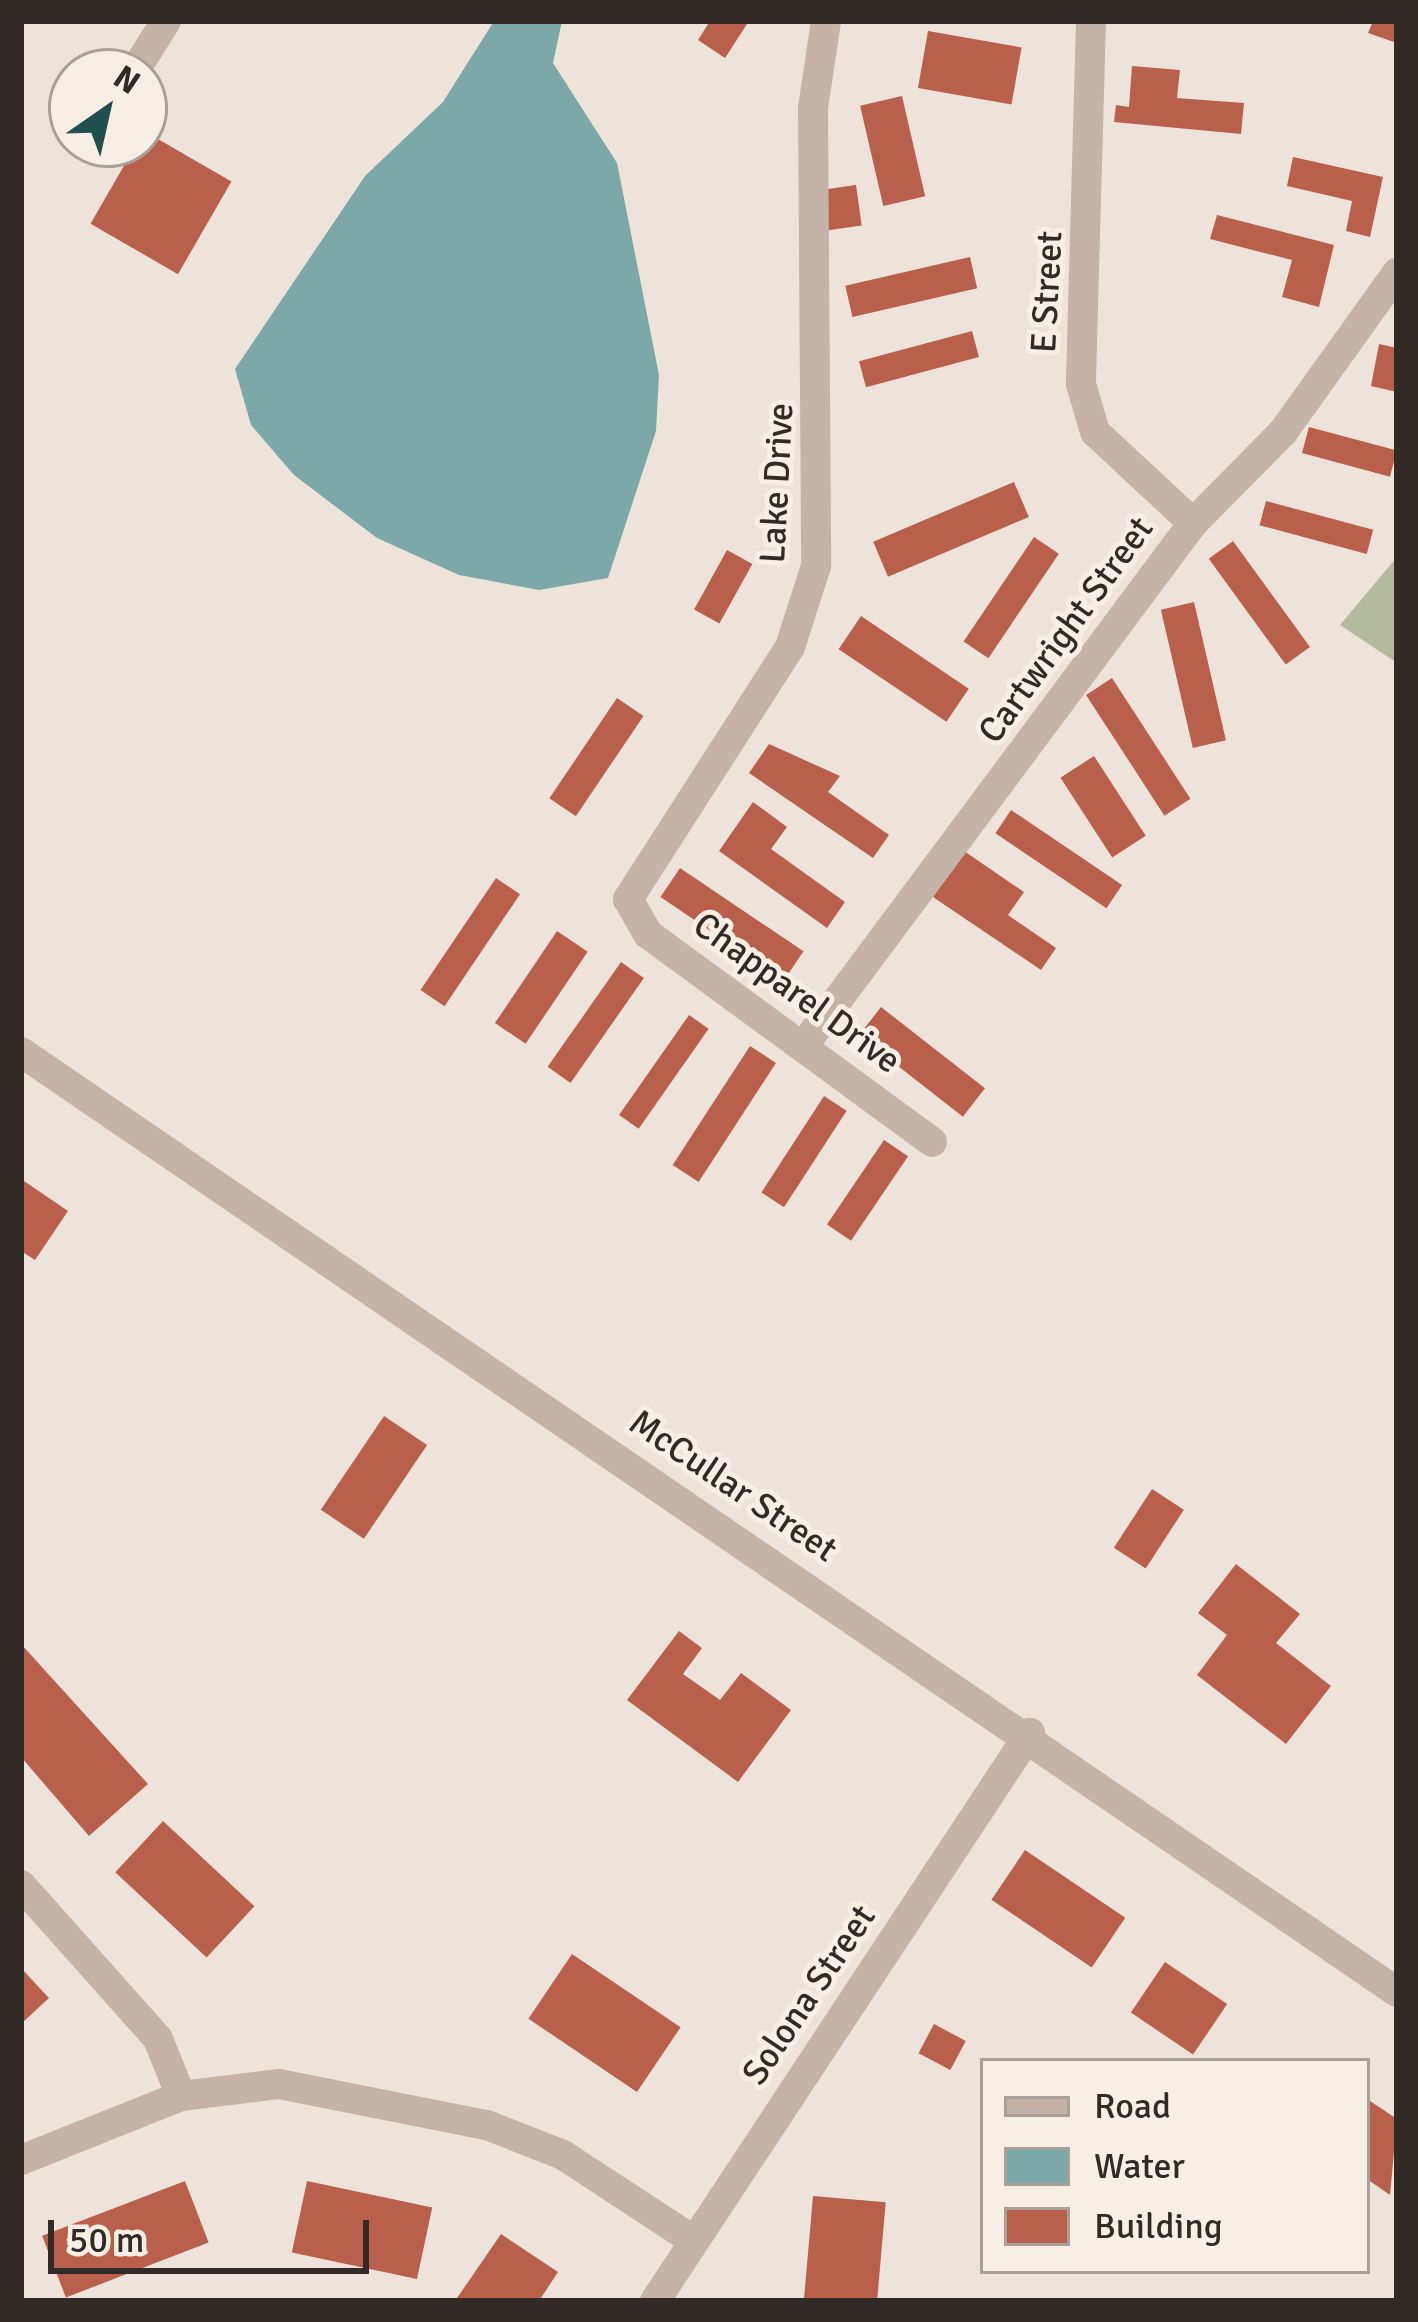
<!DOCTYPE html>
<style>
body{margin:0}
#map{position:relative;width:1418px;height:2322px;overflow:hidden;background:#eee3da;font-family:Signika,sans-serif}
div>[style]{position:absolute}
.green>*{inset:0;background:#b3bb9c}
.water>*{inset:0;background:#7ca8a7}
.building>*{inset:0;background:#b9604d;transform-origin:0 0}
.minor>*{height:30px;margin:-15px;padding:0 15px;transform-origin:15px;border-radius:15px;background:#c5b3a7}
span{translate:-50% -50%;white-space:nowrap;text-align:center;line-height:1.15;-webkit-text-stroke:10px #f7eee5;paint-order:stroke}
.street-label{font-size:36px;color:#322a27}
.frame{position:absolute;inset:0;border:24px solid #322a27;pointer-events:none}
.legend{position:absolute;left:980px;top:2058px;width:390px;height:216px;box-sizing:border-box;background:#f7eee5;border:3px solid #a8a099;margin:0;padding:15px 21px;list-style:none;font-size:36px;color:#322a27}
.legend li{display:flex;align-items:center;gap:24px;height:60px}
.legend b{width:60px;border:3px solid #a8a099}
.north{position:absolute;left:48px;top:48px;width:120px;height:120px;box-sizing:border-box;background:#f7eee5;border:3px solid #a8a099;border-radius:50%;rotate:34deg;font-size:33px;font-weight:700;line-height:48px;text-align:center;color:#322a27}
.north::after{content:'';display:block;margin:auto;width:42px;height:54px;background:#214f4f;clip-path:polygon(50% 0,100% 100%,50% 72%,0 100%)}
.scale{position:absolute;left:48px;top:2220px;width:321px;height:54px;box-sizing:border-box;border:6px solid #322a27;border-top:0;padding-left:15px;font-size:36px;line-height:42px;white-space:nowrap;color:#322a27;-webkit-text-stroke:9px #f7eee5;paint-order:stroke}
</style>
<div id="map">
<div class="green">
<i style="clip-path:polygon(1397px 557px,1397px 663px,1340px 625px)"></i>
</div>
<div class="water">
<i style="clip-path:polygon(494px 21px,562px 21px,553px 63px,617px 163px,659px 375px,656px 431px,608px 578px,539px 590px,459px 575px,377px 538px,294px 475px,251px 425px,235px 369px,365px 176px,443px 102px)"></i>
</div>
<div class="building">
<i style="clip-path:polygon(710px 21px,749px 21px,725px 58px,698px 40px)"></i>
<i style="clip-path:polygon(1373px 21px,1397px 21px,1397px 43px,1368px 33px)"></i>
<i style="left:928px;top:31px;width:95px;height:58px;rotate:10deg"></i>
<i style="clip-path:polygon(1132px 66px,1180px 70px,1177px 98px,1244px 103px,1241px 134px,1114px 122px,1116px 105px,1129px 107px)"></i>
<i style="left:902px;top:96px;width:103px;height:43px;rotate:77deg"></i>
<i style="left:144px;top:131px;width:101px;height:107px;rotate:30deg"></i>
<i style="clip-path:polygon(1293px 157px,1383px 177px,1370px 237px,1346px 231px,1352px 201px,1287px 186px)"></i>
<i style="left:856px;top:185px;width:41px;height:34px;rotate:82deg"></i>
<i style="clip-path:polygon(1217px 215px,1334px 245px,1319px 307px,1282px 297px,1292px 260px,1210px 239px)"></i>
<i style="left:970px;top:257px;width:32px;height:128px;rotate:77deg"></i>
<i style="left:972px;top:331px;width:27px;height:117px;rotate:75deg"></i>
<i style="clip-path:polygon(1379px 344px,1397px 348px,1397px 392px,1371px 386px)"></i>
<i style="left:1309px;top:427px;width:91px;height:27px;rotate:15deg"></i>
<i style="left:1014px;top:482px;width:38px;height:153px;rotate:67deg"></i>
<i style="left:1266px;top:501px;width:111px;height:25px;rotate:15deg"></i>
<i style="left:1034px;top:537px;width:30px;height:126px;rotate:34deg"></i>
<i style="left:1233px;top:541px;width:131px;height:30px;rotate:54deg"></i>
<i style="left:727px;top:550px;width:29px;height:68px;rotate:29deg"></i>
<i style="left:1194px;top:602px;width:142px;height:34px;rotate:77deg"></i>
<i style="left:861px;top:616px;width:130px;height:40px;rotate:34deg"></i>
<i style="left:1112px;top:678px;width:144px;height:31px;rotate:57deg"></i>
<i style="left:617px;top:698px;width:32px;height:121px;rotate:34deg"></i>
<i style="clip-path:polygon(769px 744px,840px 776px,828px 792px,889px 835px,873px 858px,749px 773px)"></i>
<i style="left:1094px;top:756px;width:95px;height:40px;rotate:57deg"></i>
<i style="clip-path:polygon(753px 802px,787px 827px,771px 849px,845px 902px,827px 928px,719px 851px)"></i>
<i style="left:1011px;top:810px;width:134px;height:28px;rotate:34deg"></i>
<i style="clip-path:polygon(964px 851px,1024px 892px,1008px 915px,1056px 948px,1041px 970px,933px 897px)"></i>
<i style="left:680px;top:868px;width:149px;height:35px;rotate:34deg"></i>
<i style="left:496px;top:878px;width:29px;height:135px;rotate:34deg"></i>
<i style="left:557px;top:931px;width:37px;height:111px;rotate:34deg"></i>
<i style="left:621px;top:962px;width:28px;height:128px;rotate:35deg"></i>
<i style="left:881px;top:1007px;width:132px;height:36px;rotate:38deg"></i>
<i style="left:689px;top:1015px;width:24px;height:122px;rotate:35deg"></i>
<i style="left:750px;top:1046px;width:31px;height:142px;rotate:33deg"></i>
<i style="left:824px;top:1096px;width:27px;height:115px;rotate:33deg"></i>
<i style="left:884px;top:1140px;width:29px;height:102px;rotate:34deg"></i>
<i style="clip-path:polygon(21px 1179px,68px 1211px,35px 1260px,21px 1251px)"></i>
<i style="left:384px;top:1416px;width:52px;height:113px;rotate:34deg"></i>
<i style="left:1152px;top:1489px;width:38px;height:70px;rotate:33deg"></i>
<i style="clip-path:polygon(1236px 1564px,1300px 1614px,1276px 1643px,1331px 1686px,1286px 1744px,1197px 1675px,1227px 1635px,1198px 1613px)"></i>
<i style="clip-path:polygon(679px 1631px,702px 1648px,683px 1674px,720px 1700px,741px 1673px,791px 1710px,738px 1782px,627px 1700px)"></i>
<i style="clip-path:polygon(21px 1644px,148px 1784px,89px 1836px,21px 1757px)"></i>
<i style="left:163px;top:1821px;width:125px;height:70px;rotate:43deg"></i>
<i style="left:1025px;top:1850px;width:121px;height:60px;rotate:34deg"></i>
<i style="left:572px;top:1954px;width:131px;height:78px;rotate:34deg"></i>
<i style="left:1165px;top:1962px;width:75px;height:61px;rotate:34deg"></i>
<i style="clip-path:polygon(21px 1968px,49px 1998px,21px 2024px)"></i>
<i style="left:934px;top:2024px;width:36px;height:33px;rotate:28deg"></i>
<i style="clip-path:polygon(1367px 2099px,1397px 2119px,1390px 2195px,1367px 2179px)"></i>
<i style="left:185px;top:2181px;width:66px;height:153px;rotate:69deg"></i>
<i style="left:307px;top:2181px;width:128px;height:73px;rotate:12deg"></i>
<i style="left:813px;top:2196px;width:73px;height:105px;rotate:5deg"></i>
<i style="clip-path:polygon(501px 2234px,558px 2272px,539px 2301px,455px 2301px)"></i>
</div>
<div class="minor">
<i style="left:826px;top:21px;width:88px;rotate:98.5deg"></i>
<i style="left:813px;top:108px;width:458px;rotate:89.6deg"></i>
<i style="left:816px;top:566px;width:85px;rotate:107.8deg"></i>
<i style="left:790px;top:647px;width:300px;rotate:122.7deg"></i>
<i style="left:628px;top:899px;width:40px;rotate:60.3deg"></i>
<i style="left:648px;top:934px;width:352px;rotate:36.2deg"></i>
<i style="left:1091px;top:21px;width:363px;rotate:91.6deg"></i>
<i style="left:1081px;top:384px;width:50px;rotate:73.7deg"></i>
<i style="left:1095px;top:432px;width:134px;rotate:42.9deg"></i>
<i style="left:134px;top:72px;width:60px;rotate:-57.9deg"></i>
<i style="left:807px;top:1041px;width:646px;rotate:-53.31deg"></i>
<i style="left:1193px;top:523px;width:128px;rotate:-45.3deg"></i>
<i style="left:1283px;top:432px;width:196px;rotate:-54.4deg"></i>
<i style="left:21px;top:1052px;width:1666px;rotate:34.34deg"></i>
<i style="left:21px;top:1885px;width:206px;rotate:48.3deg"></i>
<i style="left:158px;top:2039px;width:61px;rotate:68deg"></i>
<i style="left:21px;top:2160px;width:172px;rotate:-21.8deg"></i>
<i style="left:181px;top:2096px;width:99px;rotate:-7deg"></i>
<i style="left:279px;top:2084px;width:212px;rotate:11.2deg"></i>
<i style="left:487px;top:2125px;width:82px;rotate:21.5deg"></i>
<i style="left:563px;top:2155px;width:155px;rotate:33.2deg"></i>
<i style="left:655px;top:2301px;width:681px;rotate:-56.57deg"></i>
</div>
<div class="street-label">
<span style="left:1047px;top:292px;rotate:-87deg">E Street</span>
<span style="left:777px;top:483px;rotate:-87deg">Lake Drive</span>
<span style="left:1066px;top:630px;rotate:-54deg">Cartwright Street</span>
<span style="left:797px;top:993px;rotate:36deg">Chapparel Drive</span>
<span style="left:733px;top:1486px;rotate:34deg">McCullar Street</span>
<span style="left:809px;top:1995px;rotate:-56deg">Solona Street</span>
</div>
<div class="frame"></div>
<ul class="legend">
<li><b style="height:15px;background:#c5b3a7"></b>Road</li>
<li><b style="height:33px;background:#7ca8a7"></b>Water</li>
<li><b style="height:33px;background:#b9604d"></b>Building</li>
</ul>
<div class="north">N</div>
<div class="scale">50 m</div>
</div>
